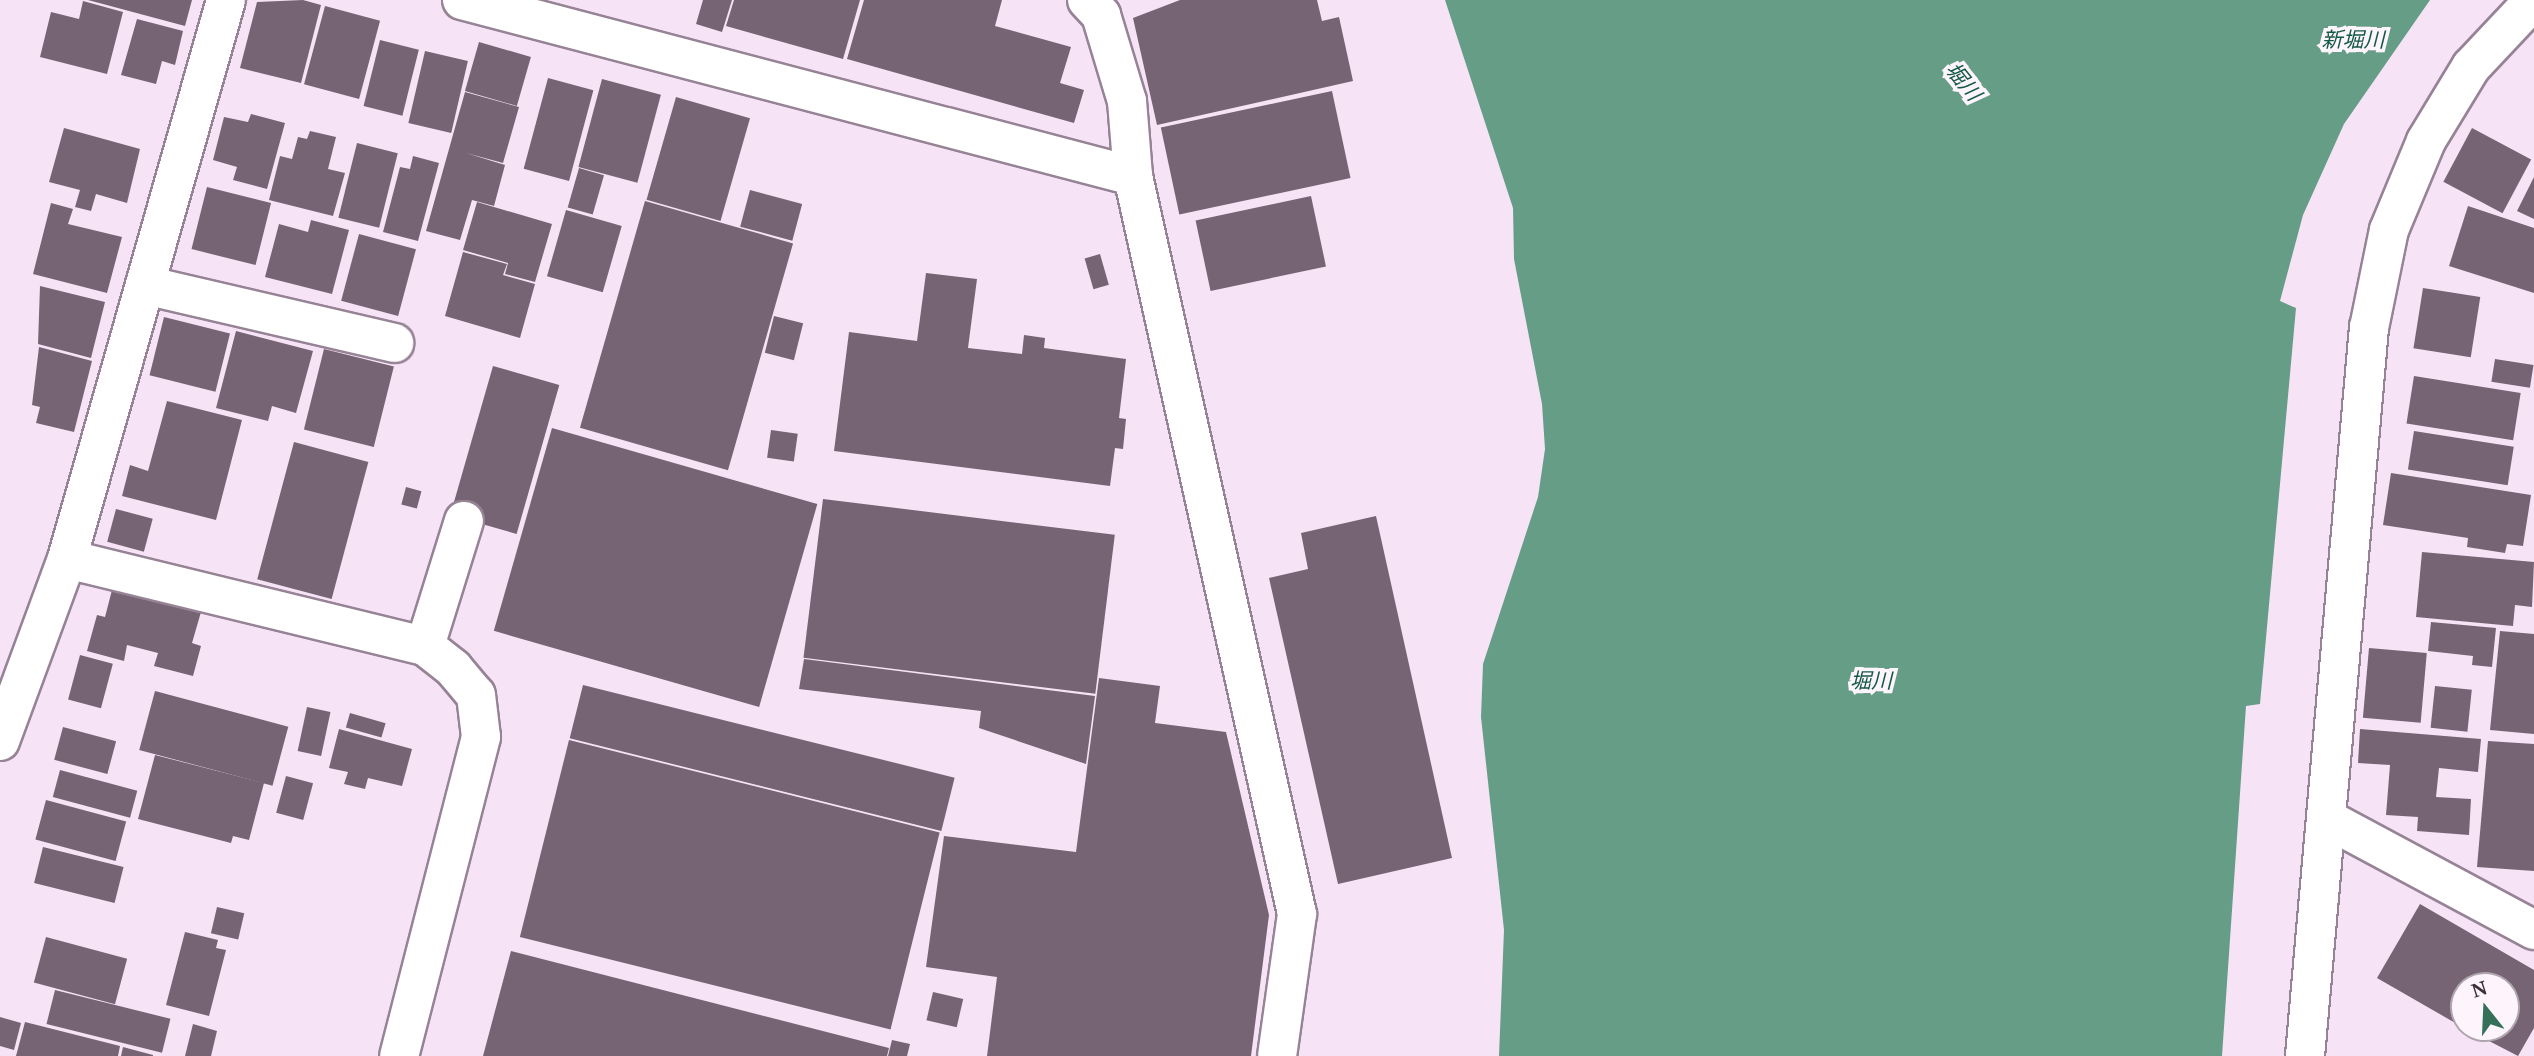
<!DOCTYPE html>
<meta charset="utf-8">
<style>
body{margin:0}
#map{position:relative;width:2534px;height:1056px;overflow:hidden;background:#f7e3f6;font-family:"Noto Serif","Noto Sans JP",serif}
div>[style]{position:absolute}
.water>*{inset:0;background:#669d86}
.building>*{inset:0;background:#766475;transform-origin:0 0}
.roads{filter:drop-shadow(2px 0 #968395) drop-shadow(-2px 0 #968395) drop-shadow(0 2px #968395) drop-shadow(0 -2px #968395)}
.minor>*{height:38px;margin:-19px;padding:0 19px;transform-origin:19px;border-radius:19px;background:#fff}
span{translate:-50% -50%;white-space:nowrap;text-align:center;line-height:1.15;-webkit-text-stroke:7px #fdf4fc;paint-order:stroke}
.water-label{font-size:21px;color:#135a43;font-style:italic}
.north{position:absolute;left:2450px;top:972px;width:70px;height:70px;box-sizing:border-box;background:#fdf4fc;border:2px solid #aea6ae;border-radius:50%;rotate:342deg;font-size:19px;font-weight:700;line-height:28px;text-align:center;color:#383138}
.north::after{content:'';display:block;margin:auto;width:24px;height:32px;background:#357059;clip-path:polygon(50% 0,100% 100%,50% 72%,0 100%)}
</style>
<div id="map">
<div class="water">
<i style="clip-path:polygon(1445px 0,2430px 0,2344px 124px,2303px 215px,2280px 301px,2296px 308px,2260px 704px,2246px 706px,2222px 1056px,1499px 1056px,1504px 930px,1481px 717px,1483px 664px,1538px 497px,1545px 449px,1542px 404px,1514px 259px,1513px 208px)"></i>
</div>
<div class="building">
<i style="clip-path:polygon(88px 0,192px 0,185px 26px)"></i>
<i style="clip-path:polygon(303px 0,321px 5px,301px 83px,240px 68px,257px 2px)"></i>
<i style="clip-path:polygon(703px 0,732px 0,722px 32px,696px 24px)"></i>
<i style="clip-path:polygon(734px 0,860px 0,843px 59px,726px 26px)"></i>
<i style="clip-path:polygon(864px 0,1002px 0,995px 26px,1071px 47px,1060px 83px,1084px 90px,1074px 123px,847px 59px)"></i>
<i style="clip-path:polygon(1180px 0,1317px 0,1322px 21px,1339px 17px,1353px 81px,1157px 125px,1133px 18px)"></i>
<i style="clip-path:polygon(83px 1px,123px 12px,107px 74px,40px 57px,51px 12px,79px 19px)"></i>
<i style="left:325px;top:6px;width:57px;height:81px;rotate:15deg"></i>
<i style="clip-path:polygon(137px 19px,183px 31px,175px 65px,162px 61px,156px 84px,121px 75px)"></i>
<i style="left:380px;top:40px;width:40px;height:68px;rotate:14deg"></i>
<i style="left:479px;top:42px;width:54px;height:51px;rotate:16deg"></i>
<i style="left:425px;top:51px;width:44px;height:74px;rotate:13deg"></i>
<i style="left:548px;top:78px;width:47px;height:94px;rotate:15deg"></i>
<i style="left:602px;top:79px;width:61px;height:91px;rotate:15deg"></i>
<i style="left:1332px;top:91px;width:89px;height:175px;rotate:78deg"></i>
<i style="clip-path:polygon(465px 92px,519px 107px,503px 163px,466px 153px,505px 165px,494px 206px,472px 200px,460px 240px,426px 231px)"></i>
<i style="left:676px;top:97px;width:77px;height:107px;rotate:16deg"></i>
<i style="clip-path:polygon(251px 114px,285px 123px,267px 189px,233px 180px,237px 167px,213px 160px,224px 117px,248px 122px)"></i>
<i style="clip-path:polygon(64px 128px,140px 149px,127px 203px,96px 194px,91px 211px,75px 207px,80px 190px,49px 182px)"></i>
<i style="left:2472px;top:128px;width:67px;height:61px;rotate:28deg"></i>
<i style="clip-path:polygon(310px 131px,336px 137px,328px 169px,345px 173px,333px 216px,269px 200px,280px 156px,292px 159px,298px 137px,307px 139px)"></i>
<i style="left:357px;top:143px;width:42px;height:77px;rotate:14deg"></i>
<i style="clip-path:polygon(413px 156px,439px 163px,418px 241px,383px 232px,400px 167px,410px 169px)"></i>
<i style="left:579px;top:168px;width:26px;height:41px;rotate:16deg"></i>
<i style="clip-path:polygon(2534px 177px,2534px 219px,2517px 211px)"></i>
<i style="left:207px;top:187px;width:66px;height:64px;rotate:14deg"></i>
<i style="left:750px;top:190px;width:54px;height:38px;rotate:15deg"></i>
<i style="left:1311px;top:196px;width:72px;height:118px;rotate:78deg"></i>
<i style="left:645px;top:201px;width:154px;height:236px;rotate:16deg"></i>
<i style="clip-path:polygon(477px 202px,552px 224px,535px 282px,505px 274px,508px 263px,463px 250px)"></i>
<i style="clip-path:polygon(51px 203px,73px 209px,68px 224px,122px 237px,107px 293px,33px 274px)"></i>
<i style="clip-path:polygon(2468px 206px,2534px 228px,2534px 293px,2449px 266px)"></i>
<i style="left:566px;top:210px;width:58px;height:69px;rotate:16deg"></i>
<i style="clip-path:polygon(311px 220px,349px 230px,332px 294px,265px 277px,279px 224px,308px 232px)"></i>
<i style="left:359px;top:234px;width:59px;height:69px;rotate:15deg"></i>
<i style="clip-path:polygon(463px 252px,507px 264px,503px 275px,535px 284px,520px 338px,445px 316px)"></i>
<i style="left:1100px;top:254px;width:32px;height:16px;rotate:74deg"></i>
<i style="clip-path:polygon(926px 273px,977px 279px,968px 348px,1022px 354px,1024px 335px,1045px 338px,1044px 348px,1126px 359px,1119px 418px,1126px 419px,1123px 449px,1115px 448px,1110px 486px,834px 451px,849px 332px,917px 341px)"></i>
<i style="clip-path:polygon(40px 286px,105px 302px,91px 358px,38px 344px)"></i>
<i style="left:2423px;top:288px;width:58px;height:61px;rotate:9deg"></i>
<i style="left:774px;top:316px;width:30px;height:38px;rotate:14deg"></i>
<i style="left:164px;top:317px;width:68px;height:60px;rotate:14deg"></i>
<i style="clip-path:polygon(236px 331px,313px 351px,296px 413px,272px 406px,268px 421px,216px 408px)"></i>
<i style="clip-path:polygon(39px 347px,92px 361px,74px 432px,36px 423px,40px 407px,32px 405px)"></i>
<i style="left:324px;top:349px;width:72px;height:83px;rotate:14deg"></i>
<i style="left:2495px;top:359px;width:39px;height:23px;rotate:9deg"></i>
<i style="left:493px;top:366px;width:69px;height:155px;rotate:16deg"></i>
<i style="left:2414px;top:376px;width:108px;height:48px;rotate:9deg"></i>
<i style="clip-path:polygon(167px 401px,242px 420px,216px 520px,122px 496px,130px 465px,148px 471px)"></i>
<i style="left:552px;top:428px;width:276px;height:211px;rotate:16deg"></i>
<i style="left:771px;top:430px;width:27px;height:28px;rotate:8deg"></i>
<i style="left:2414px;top:431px;width:101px;height:39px;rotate:9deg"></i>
<i style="left:294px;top:442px;width:77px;height:142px;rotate:15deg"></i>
<i style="clip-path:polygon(2391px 473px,2531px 495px,2523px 546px,2507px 544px,2505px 553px,2467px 547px,2468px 538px,2383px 525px)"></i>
<i style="left:406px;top:487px;width:16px;height:18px;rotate:15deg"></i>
<i style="left:823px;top:499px;width:294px;height:160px;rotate:7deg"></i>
<i style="left:116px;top:509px;width:38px;height:34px;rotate:15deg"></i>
<i style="clip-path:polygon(1376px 516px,1452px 858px,1338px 884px,1269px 578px,1308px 569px,1301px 533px)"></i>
<i style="clip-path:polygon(2422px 552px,2534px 562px,2532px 607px,2515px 605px,2513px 626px,2416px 617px)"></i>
<i style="clip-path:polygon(112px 590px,201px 612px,192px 643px,201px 646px,193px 676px,154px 666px,158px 653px,127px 645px,124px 661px,87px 651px,97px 615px,105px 617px)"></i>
<i style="clip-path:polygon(2431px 622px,2496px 628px,2492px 667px,2472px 665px,2473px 656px,2428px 651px)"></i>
<i style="clip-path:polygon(2500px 631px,2534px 634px,2534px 734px,2490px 730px)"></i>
<i style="left:2369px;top:648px;width:58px;height:70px;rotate:5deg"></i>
<i style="left:80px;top:655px;width:34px;height:46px;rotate:15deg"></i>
<i style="clip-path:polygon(804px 659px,1095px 696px,1086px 764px,979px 728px,981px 711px,799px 689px)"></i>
<i style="clip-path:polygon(1099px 678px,1160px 686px,1155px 723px,1226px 732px,1269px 915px,1251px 1056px,987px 1056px,997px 977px,926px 967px,944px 836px,1076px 852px)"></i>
<i style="left:583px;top:685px;width:383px;height:55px;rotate:14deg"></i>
<i style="left:2435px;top:686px;width:37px;height:42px;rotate:6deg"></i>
<i style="left:155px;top:691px;width:138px;height:61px;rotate:15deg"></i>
<i style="left:307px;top:707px;width:24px;height:45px;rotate:12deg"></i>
<i style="left:350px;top:713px;width:37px;height:15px;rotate:16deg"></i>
<i style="left:63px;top:727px;width:55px;height:34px;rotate:15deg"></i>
<i style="clip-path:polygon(339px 729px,412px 749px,402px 786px,368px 778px,365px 789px,344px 784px,348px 772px,329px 768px)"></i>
<i style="clip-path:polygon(2360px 729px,2481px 739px,2478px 772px,2439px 768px,2436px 797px,2471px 799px,2469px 835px,2417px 831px,2418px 817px,2386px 815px,2390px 765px,2358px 763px)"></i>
<i style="left:569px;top:740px;width:382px;height:203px;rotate:14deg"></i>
<i style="clip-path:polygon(2488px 741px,2534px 744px,2534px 871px,2477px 867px)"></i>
<i style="clip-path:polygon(155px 755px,264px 783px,249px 840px,233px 836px,231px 843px,138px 819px)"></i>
<i style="left:60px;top:770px;width:80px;height:28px;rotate:15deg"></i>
<i style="left:286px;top:776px;width:28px;height:38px;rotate:15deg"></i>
<i style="left:46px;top:800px;width:83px;height:41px;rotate:15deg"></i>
<i style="left:43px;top:847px;width:83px;height:37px;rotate:14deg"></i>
<i style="clip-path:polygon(2420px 904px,2534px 970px,2534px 1028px,2518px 1056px,2464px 1028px,2506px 1028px,2506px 986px,2464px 986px,2464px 1028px,2377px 978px)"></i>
<i style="left:217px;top:907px;width:28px;height:27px;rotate:13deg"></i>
<i style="clip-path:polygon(185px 932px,218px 940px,216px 948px,226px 950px,209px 1016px,166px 1005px)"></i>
<i style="left:46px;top:937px;width:84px;height:47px;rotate:15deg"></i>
<i style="clip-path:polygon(511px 951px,889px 1048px,887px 1056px,483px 1056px)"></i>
<i style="left:55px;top:990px;width:119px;height:35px;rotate:14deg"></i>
<i style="left:933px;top:992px;width:31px;height:29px;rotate:13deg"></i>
<i style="clip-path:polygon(0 1017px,21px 1023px,14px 1050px,0 1046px)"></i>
<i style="clip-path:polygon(25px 1022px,120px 1046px,118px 1056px,16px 1056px)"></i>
<i style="clip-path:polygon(193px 1024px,217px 1031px,211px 1056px,185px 1056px)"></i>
<i style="clip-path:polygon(892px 1040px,910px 1044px,907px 1056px,888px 1056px)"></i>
<i style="clip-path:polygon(123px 1047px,153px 1055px,153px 1056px,121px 1056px)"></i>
</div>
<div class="roads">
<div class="minor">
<i style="left:462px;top:0;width:694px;rotate:14.7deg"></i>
<i style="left:1087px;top:0;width:21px;rotate:47deg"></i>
<i style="left:1101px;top:15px;width:90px;rotate:73.2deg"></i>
<i style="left:1127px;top:101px;width:75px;rotate:85.4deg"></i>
<i style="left:1133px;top:176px;width:756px;rotate:77.47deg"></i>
<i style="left:1297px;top:914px;width:143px;rotate:98deg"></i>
<i style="left:145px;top:285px;width:256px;rotate:13.1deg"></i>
<i style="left:67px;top:559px;width:368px;rotate:13.7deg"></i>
<i style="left:425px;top:646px;width:36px;rotate:38deg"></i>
<i style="left:453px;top:668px;width:35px;rotate:50deg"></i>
<i style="left:476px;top:695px;width:42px;rotate:83.2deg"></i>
<i style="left:481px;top:737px;width:329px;rotate:104.4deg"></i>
<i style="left:425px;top:646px;width:131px;rotate:-72.7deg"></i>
<i style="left:0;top:741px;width:194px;rotate:-69.8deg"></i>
<i style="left:67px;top:559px;width:581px;rotate:-74.12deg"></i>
<i style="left:2327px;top:819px;width:235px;rotate:28.2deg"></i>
<i style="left:2305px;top:1056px;width:731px;rotate:-84.98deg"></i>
<i style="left:2369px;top:328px;width:100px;rotate:-78.5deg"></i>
<i style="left:2389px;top:230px;width:96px;rotate:-67.4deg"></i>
<i style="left:2426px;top:141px;width:87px;rotate:-58.7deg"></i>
<i style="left:2471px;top:67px;width:92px;rotate:-46.8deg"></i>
</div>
</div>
<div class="water-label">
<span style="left:2353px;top:39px">新堀川</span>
<span style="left:1964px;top:81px;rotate:51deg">堀川</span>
<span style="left:1871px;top:680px">堀川</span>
</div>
<div class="north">N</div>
</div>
